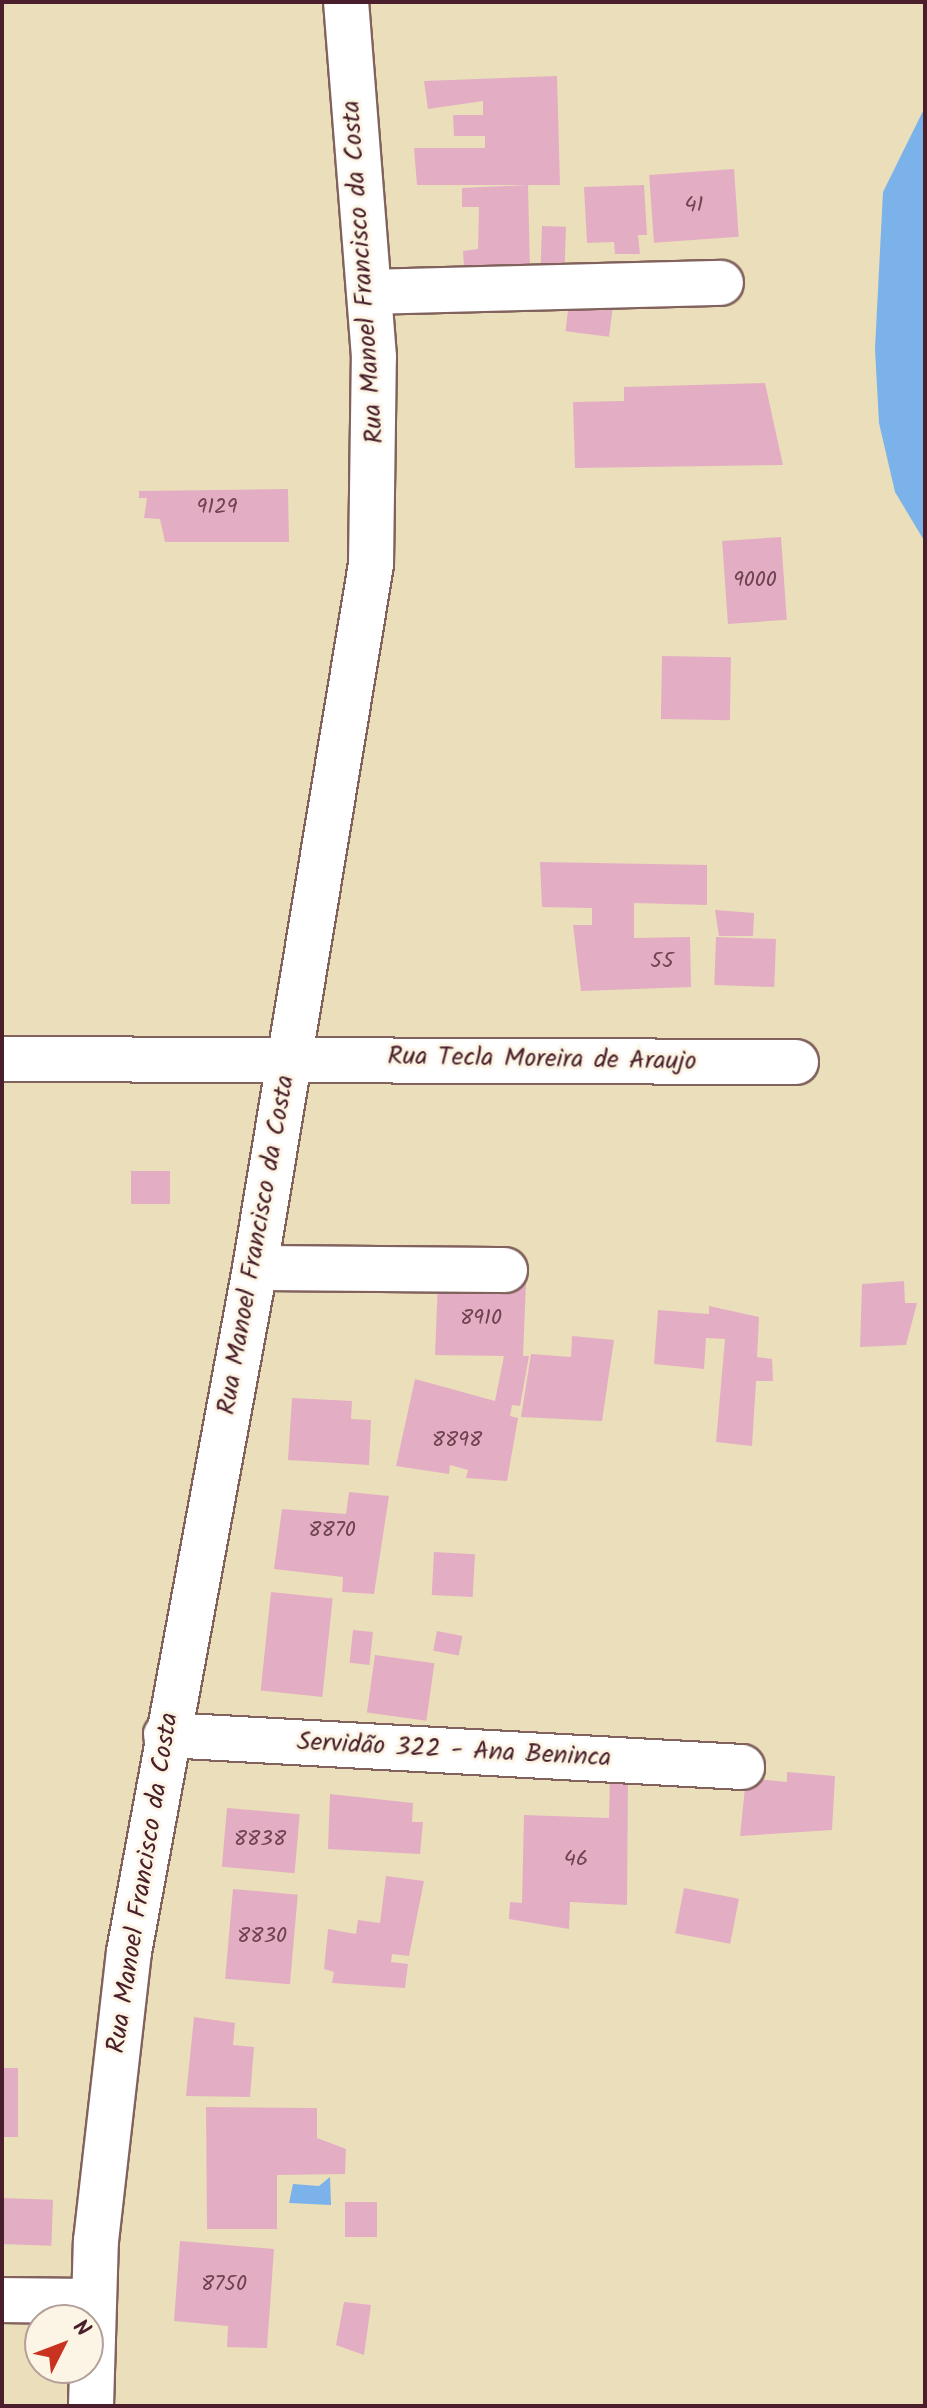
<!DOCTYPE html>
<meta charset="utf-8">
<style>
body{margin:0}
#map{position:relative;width:927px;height:2408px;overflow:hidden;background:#eadfba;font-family:Kalam,sans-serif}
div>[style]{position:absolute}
.water>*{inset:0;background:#7ab2e9}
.building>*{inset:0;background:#e3aec3;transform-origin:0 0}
.roads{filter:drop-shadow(2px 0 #82625d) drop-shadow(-2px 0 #82625d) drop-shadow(0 2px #82625d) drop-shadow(0 -2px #82625d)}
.minor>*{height:44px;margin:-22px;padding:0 22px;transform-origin:22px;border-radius:22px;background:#fff}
.major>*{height:44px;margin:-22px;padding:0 22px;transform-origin:22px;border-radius:22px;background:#fff}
span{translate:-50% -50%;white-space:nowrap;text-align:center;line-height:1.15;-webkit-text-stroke:6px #fcf5e5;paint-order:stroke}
.number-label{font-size:22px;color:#704351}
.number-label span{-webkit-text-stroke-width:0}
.street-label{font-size:26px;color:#4a1f2b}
.frame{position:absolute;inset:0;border:4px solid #4a1f2b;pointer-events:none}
.north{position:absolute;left:24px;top:2304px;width:80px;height:80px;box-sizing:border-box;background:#fcf5e5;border:2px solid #b59f9b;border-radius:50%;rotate:48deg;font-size:22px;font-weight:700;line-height:32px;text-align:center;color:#4a1f2b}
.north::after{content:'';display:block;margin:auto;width:28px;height:36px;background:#c8321e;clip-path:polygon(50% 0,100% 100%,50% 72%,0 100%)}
</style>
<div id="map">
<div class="water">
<i style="clip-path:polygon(925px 107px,925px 542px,895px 492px,879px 423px,875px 349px,883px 192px)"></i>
<i style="clip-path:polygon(330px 2177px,331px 2205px,289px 2203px,293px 2184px,319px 2186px)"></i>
</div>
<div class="building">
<i style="clip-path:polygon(557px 76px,560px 185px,417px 185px,414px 148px,485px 148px,485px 136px,454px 136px,453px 115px,483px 115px,483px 101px,428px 109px,424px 81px)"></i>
<i style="left:734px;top:169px;width:68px;height:85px;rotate:86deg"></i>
<i style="clip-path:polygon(528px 185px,530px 269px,464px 267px,463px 251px,478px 249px,479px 207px,462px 207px,462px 188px)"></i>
<i style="clip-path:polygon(644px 185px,647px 235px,638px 235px,640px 254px,615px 254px,614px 242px,587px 243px,584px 187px)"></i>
<i style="left:542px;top:226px;width:24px;height:43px;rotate:2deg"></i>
<i style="left:614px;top:297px;width:40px;height:44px;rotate:97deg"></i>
<i style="clip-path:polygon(765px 383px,783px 465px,575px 468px,573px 402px,624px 401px,624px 387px)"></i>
<i style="clip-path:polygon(288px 489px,289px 542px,165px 542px,160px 519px,144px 518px,147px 498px,139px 498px,139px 491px)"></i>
<i style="left:781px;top:537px;width:83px;height:59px;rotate:86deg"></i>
<i style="left:662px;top:656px;width:69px;height:63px;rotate:1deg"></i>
<i style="clip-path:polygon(540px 862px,707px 865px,707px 905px,634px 903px,634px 938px,690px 937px,691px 987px,581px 991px,573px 925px,592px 925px,592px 908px,542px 907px)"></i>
<i style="clip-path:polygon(715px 910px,754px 913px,753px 936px,719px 936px)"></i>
<i style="left:716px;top:937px;width:60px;height:48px;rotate:2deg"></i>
<i style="left:131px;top:1171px;width:39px;height:33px"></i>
<i style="clip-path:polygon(438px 1280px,526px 1283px,523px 1356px,529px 1356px,520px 1406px,512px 1405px,510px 1416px,518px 1418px,507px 1481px,466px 1478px,468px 1470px,450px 1465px,449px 1474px,396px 1466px,415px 1379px,495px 1401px,504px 1356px,435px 1355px)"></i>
<i style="clip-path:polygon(904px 1281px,905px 1303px,917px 1303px,906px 1345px,860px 1347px,862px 1284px)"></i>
<i style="clip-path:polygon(709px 1306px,759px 1317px,757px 1357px,772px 1359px,773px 1381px,756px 1381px,752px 1446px,716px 1442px,725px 1339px,706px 1338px,704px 1369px,654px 1364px,658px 1310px,709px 1314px)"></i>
<i style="clip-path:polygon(572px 1336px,614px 1340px,602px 1421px,521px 1417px,531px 1354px,571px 1357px)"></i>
<i style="clip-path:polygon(292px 1398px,352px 1401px,351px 1419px,371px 1420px,369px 1465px,288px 1460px)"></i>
<i style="clip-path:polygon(349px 1492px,389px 1496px,374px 1594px,342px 1592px,343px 1577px,274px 1569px,282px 1509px,346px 1514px)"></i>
<i style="left:434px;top:1552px;width:41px;height:43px;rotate:3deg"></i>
<i style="left:271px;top:1592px;width:62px;height:99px;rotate:6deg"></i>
<i style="left:353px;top:1630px;width:20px;height:33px;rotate:6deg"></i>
<i style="left:437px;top:1631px;width:26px;height:20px;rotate:11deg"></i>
<i style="left:375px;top:1655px;width:60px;height:58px;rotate:8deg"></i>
<i style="clip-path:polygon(787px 1772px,835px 1776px,832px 1830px,740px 1836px,746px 1778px,787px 1782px)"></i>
<i style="clip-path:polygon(610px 1777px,628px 1778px,627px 1905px,570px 1902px,569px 1929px,509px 1919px,510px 1902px,522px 1903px,524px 1815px,609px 1818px)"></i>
<i style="clip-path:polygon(330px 1794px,413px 1803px,412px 1822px,423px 1822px,420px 1854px,328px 1849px)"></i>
<i style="left:227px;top:1808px;width:73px;height:59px;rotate:5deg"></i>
<i style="clip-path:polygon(386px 1876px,424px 1881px,409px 1956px,392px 1954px,391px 1962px,408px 1964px,405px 1988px,332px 1983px,334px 1972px,324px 1969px,328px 1929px,356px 1934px,358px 1920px,380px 1923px)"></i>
<i style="left:684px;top:1888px;width:56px;height:46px;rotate:11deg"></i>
<i style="left:233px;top:1889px;width:65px;height:90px;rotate:5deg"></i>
<i style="clip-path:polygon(194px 2017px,235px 2023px,233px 2045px,254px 2047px,250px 2097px,186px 2096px)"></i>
<i style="left:2px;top:2068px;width:16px;height:69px"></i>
<i style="clip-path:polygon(206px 2107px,317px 2108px,317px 2138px,346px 2149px,345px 2174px,277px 2175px,277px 2229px,207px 2229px)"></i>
<i style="left:2px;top:2198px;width:51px;height:46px;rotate:2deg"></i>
<i style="left:377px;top:2202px;width:35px;height:32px;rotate:90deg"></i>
<i style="clip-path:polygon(180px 2241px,274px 2249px,267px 2348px,227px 2347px,228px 2326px,174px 2321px)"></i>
<i style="clip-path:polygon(344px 2302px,371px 2305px,364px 2355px,336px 2345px)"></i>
</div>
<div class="roads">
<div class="minor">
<i style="left:370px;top:292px;width:351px;rotate:-1.5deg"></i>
<i style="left:2px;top:1059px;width:794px;rotate:0.22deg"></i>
<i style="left:255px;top:1268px;width:250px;rotate:0.5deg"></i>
<i style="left:166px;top:1735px;width:577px;rotate:3.18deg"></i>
<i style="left:2px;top:2300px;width:90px;rotate:0.6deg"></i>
</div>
<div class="major">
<i style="left:91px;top:2406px;width:165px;rotate:-88.3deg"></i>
<i style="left:96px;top:2241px;width:291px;rotate:-83.5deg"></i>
<i style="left:129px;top:1952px;width:696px;rotate:-79.56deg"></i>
<i style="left:255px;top:1268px;width:713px;rotate:-80.64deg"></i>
<i style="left:371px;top:564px;width:207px;rotate:-89.2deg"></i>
<i style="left:374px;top:357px;width:356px;rotate:-94.5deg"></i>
</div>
</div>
<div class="number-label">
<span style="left:694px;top:206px">41</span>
<span style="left:217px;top:508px">9129</span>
<span style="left:755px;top:581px">9000</span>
<span style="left:662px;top:962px">55</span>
<span style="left:481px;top:1319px">8910</span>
<span style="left:457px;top:1441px">8898</span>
<span style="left:332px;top:1531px">8870</span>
<span style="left:260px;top:1840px">8838</span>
<span style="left:576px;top:1860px">46</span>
<span style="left:262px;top:1937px">8830</span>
<span style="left:224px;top:2285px">8750</span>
</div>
<div class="street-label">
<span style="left:364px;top:272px;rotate:-94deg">Rua Manoel Francisco da Costa</span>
<span style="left:542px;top:1060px;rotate:1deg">Rua Tecla Moreira de Araujo</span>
<span style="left:257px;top:1245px;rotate:-80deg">Rua Manoel Francisco da Costa</span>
<span style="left:454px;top:1751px;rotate:3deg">Servidão 322 - Ana Beninca</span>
<span style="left:144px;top:1883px;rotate:-81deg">Rua Manoel Francisco da Costa</span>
</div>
<div class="frame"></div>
<div class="north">N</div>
</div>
